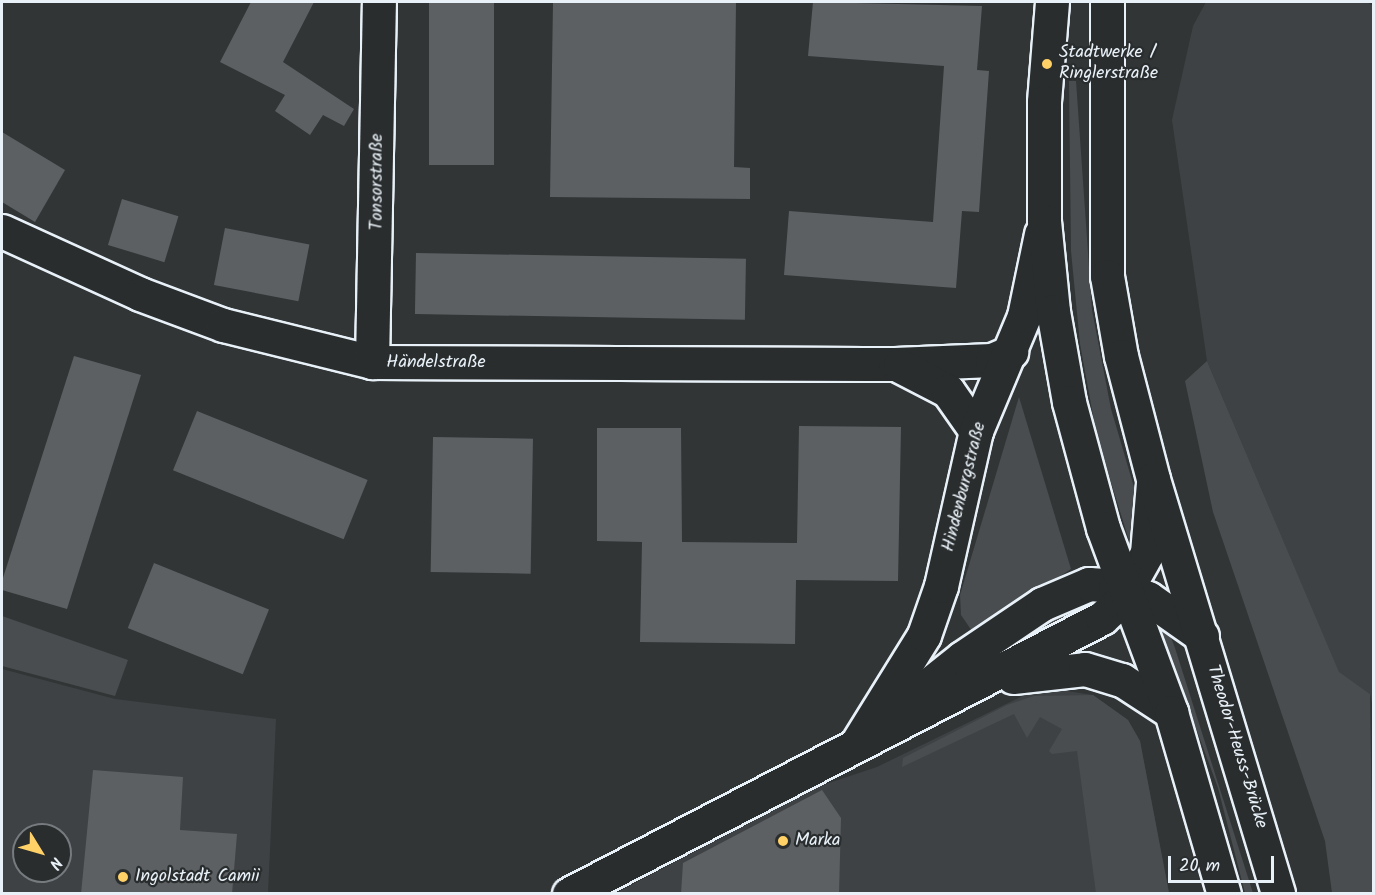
<!DOCTYPE html>
<meta charset="utf-8">
<style>
body{margin:0}
#map{position:relative;width:1375px;height:895px;overflow:hidden;background:#323536;font-family:Kalam,sans-serif}
div>[style]{position:absolute}
.built>*{inset:0;background:#3f4244}
.green>*{inset:0;background:#494d4f}
.building>*{inset:0;background:#5c6063;transform-origin:0 0}
.roads{filter:drop-shadow(2px 0 #e8f1f8) drop-shadow(-2px 0 #e8f1f8) drop-shadow(0 2px #e8f1f8) drop-shadow(0 -2px #e8f1f8)}
.minor>*{height:33px;margin:-16.5px;padding:0 16.5px;transform-origin:16.5px;border-radius:16.5px;background:#2a2d2e}
.major>*{height:33px;margin:-16.5px;padding:0 16.5px;transform-origin:16.5px;border-radius:16.5px;background:#2a2d2e}
.dots>*{width:16px;height:16px;translate:-50% -50%;box-sizing:border-box;border:3px solid #2a2d2e;border-radius:50%}
span{translate:-50% -50%;white-space:nowrap;text-align:center;line-height:1.15;-webkit-text-stroke:4.5px #2a2d2e;paint-order:stroke}
.poi-label{font-size:18px;color:#e8f1f8}
.left{translate:0 -50%;text-align:left}
.street-label{font-size:18px;color:#e8f1f8}
.frame{position:absolute;inset:0;border:3px solid #e8f1f8;pointer-events:none}
.north{position:absolute;left:12px;top:823px;width:60px;height:60px;box-sizing:border-box;background:#2a2d2e;border:2px solid #767b7f;border-radius:50%;rotate:127deg;font-size:16px;font-weight:700;line-height:24px;text-align:center;color:#e8f1f8}
.north::after{content:'';display:block;margin:auto;width:21px;height:27px;background:#ffd166;clip-path:polygon(50% 0,100% 100%,50% 72%,0 100%)}
.scale{position:absolute;left:1168px;top:856px;width:106px;height:27px;box-sizing:border-box;border:3px solid #e8f1f8;border-top:0;padding-left:8px;font-size:18px;line-height:21px;white-space:nowrap;color:#e8f1f8;-webkit-text-stroke:4px #2a2d2e;paint-order:stroke}
</style>
<div id="map">
<div class="built">
<i style="clip-path:polygon(1206px 2px,1367px 2px,1373px 6px,1373px 708px,1370px 694px,1339px 673px,1207px 361px,1172px 120px,1193px 26px)"></i>
<i style="clip-path:polygon(evenodd,2px 669px,115px 699px,276px 719px,268px 893px,2px 893px,2px 669px,24px 835px,60px 835px,60px 871px,24px 871px,24px 835px)"></i>
<i style="clip-path:polygon(1041px 687px,1093px 695px,1128px 720px,1140px 741px,1169px 893px,614px 894px,820px 786px,877px 767px)"></i>
</div>
<div class="green">
<i style="clip-path:polygon(1069px 81px,1076px 81px,1092px 310px,1111px 409px,1136px 494px,1132px 550px,1097px 437px,1080px 344px,1071px 251px)"></i>
<i style="clip-path:polygon(1207px 361px,1339px 672px,1370px 694px,1373px 893px,1332px 893px,1325px 841px,1213px 512px,1185px 381px)"></i>
<i style="clip-path:polygon(1019px 397px,1071px 569px,974px 634px,961px 615px,960px 595px)"></i>
<i style="clip-path:polygon(1081px 598px,1087px 613px,1009px 648px,1075px 601px)"></i>
<i style="clip-path:polygon(2px 616px,128px 660px,115px 696px,2px 666px)"></i>
<i style="clip-path:polygon(1157px 622px,1168px 630px,1175px 648px,1253px 893px,1245px 893px,1218px 788px)"></i>
<i style="clip-path:polygon(1093px 695px,1128px 720px,1140px 741px,1169px 893px,1096px 893px,1077px 751px,1052px 754px,1049px 751px,1062px 729px,1040px 717px,1027px 738px,1014px 714px,902px 767px,903px 758px,1007px 705px,1034px 696px)"></i>
</div>
<div class="building">
<i style="clip-path:polygon(251px 2px,314px 2px,283px 62px,354px 109px,344px 126px,323px 115px,310px 135px,275px 111px,285px 95px,220px 62px)"></i>
<i style="left:429px;top:2px;width:65px;height:163px"></i>
<i style="clip-path:polygon(553px 2px,736px 2px,734px 167px,750px 168px,750px 199px,550px 197px)"></i>
<i style="clip-path:polygon(813px 2px,982px 6px,977px 70px,989px 71px,979px 212px,962px 211px,956px 288px,784px 275px,789px 211px,933px 222px,944px 66px,808px 56px)"></i>
<i style="clip-path:polygon(2px 132px,65px 170px,35px 222px,2px 202px)"></i>
<i style="left:122px;top:199px;width:59px;height:48px;rotate:17deg"></i>
<i style="left:225px;top:228px;width:86px;height:58px;rotate:11deg"></i>
<i style="left:416px;top:253px;width:330px;height:61px;rotate:1deg"></i>
<i style="clip-path:polygon(74px 356px,141px 375px,67px 609px,2px 590px,2px 581px)"></i>
<i style="left:197px;top:411px;width:184px;height:64px;rotate:22deg"></i>
<i style="clip-path:polygon(799px 426px,901px 427px,898px 581px,796px 580px,795px 644px,640px 642px,642px 542px,597px 541px,597px 428px,681px 428px,682px 542px,797px 543px)"></i>
<i style="left:433px;top:437px;width:100px;height:135px;rotate:1deg"></i>
<i style="left:154px;top:563px;width:124px;height:70px;rotate:22deg"></i>
<i style="clip-path:polygon(93px 770px,183px 777px,180px 830px,237px 834px,232px 894px,81px 894px)"></i>
<i style="clip-path:polygon(822px 790px,841px 818px,839px 894px,681px 894px,683px 863px)"></i>
</div>
<div class="roads">
<div class="minor">
<i style="left:2px;top:231px;width:152px;rotate:24.5deg"></i>
<i style="left:140px;top:294px;width:89px;rotate:20.5deg"></i>
<i style="left:223px;top:325px;width:154px;rotate:13.9deg"></i>
<i style="left:372px;top:362px;width:523px;rotate:0.22deg"></i>
<i style="left:895px;top:364px;width:97px;rotate:-2.4deg"></i>
<i style="left:992px;top:360px;width:21px;rotate:-23deg"></i>
<i style="left:372px;top:362px;width:360px;rotate:-88.9deg"></i>
<i style="left:900px;top:366px;width:54px;rotate:27.5deg"></i>
<i style="left:948px;top:391px;width:49px;rotate:55deg"></i>
<i style="left:1013px;top:677px;width:72px;rotate:-6.3deg"></i>
<i style="left:1085px;top:669px;width:39px;rotate:17deg"></i>
<i style="left:1122px;top:680px;width:59px;rotate:33.1deg"></i>
<i style="left:898px;top:709px;width:82px;rotate:-38.6deg"></i>
<i style="left:962px;top:658px;width:97px;rotate:-34deg"></i>
<i style="left:1042px;top:604px;width:51px;rotate:-23.1deg"></i>
<i style="left:1089px;top:584px;width:26px;rotate:4deg"></i>
<i style="left:1115px;top:586px;width:35px;rotate:20deg"></i>
<i style="left:1148px;top:598px;width:66px;rotate:35.1deg"></i>
<i style="left:859px;top:740px;width:123px;rotate:-58.2deg"></i>
<i style="left:924px;top:635px;width:52px;rotate:-70.9deg"></i>
<i style="left:941px;top:586px;width:159px;rotate:-77.3deg"></i>
<i style="left:976px;top:431px;width:125px;rotate:-67.3deg"></i>
<i style="left:1024px;top:316px;width:84px;rotate:-78.3deg"></i>
<i style="left:569px;top:894px;width:600px;rotate:-27.38deg"></i>
<i style="left:1102px;top:618px;width:25px;rotate:-43deg"></i>
<i style="left:1120px;top:601px;width:55px;rotate:-60.6deg"></i>
<i style="left:1147px;top:553px;width:70px;rotate:-85.1deg"></i>
</div>
<div class="major">
<i style="left:1052px;top:2px;width:100px;rotate:94.6deg"></i>
<i style="left:1044px;top:102px;width:119px;rotate:90deg"></i>
<i style="left:1044px;top:221px;width:90px;rotate:84.3deg"></i>
<i style="left:1053px;top:311px;width:92px;rotate:80deg"></i>
<i style="left:1069px;top:402px;width:131px;rotate:74.9deg"></i>
<i style="left:1103px;top:528px;width:196px;rotate:69.7deg"></i>
<i style="left:1171px;top:712px;width:190px;rotate:73.8deg"></i>
<i style="left:1107px;top:2px;width:274px;rotate:90deg"></i>
<i style="left:1107px;top:276px;width:81px;rotate:80.1deg"></i>
<i style="left:1121px;top:356px;width:127px;rotate:75.4deg"></i>
<i style="left:1153px;top:479px;width:433px;rotate:73.2deg"></i>
</div>
</div>
<div class="dots">
<i style="left:1047px;top:64px;background:#ffd166"></i>
<i style="left:783px;top:841px;background:#ffd166"></i>
<i style="left:123px;top:877px;background:#ffd166"></i>
</div>
<div class="poi-label">
<span class="left" style="left:1059px;top:64px">Stadtwerke /<br>Ringlerstraße</span>
<span class="left" style="left:795px;top:841px">Marka</span>
<span class="left" style="left:135px;top:877px">Ingolstadt Camii</span>
</div>
<div class="street-label">
<span style="left:378px;top:182px;rotate:-90deg">Tonsorstraße</span>
<span style="left:436px;top:363px">Händelstraße</span>
<span style="left:965px;top:487px;rotate:-76deg">Hindenburgstraße</span>
<span style="left:1236px;top:747px;rotate:73deg">Theodor-Heuss-Brücke</span>
</div>
<div class="frame"></div>
<div class="north">N</div>
<div class="scale">20 m</div>
</div>
